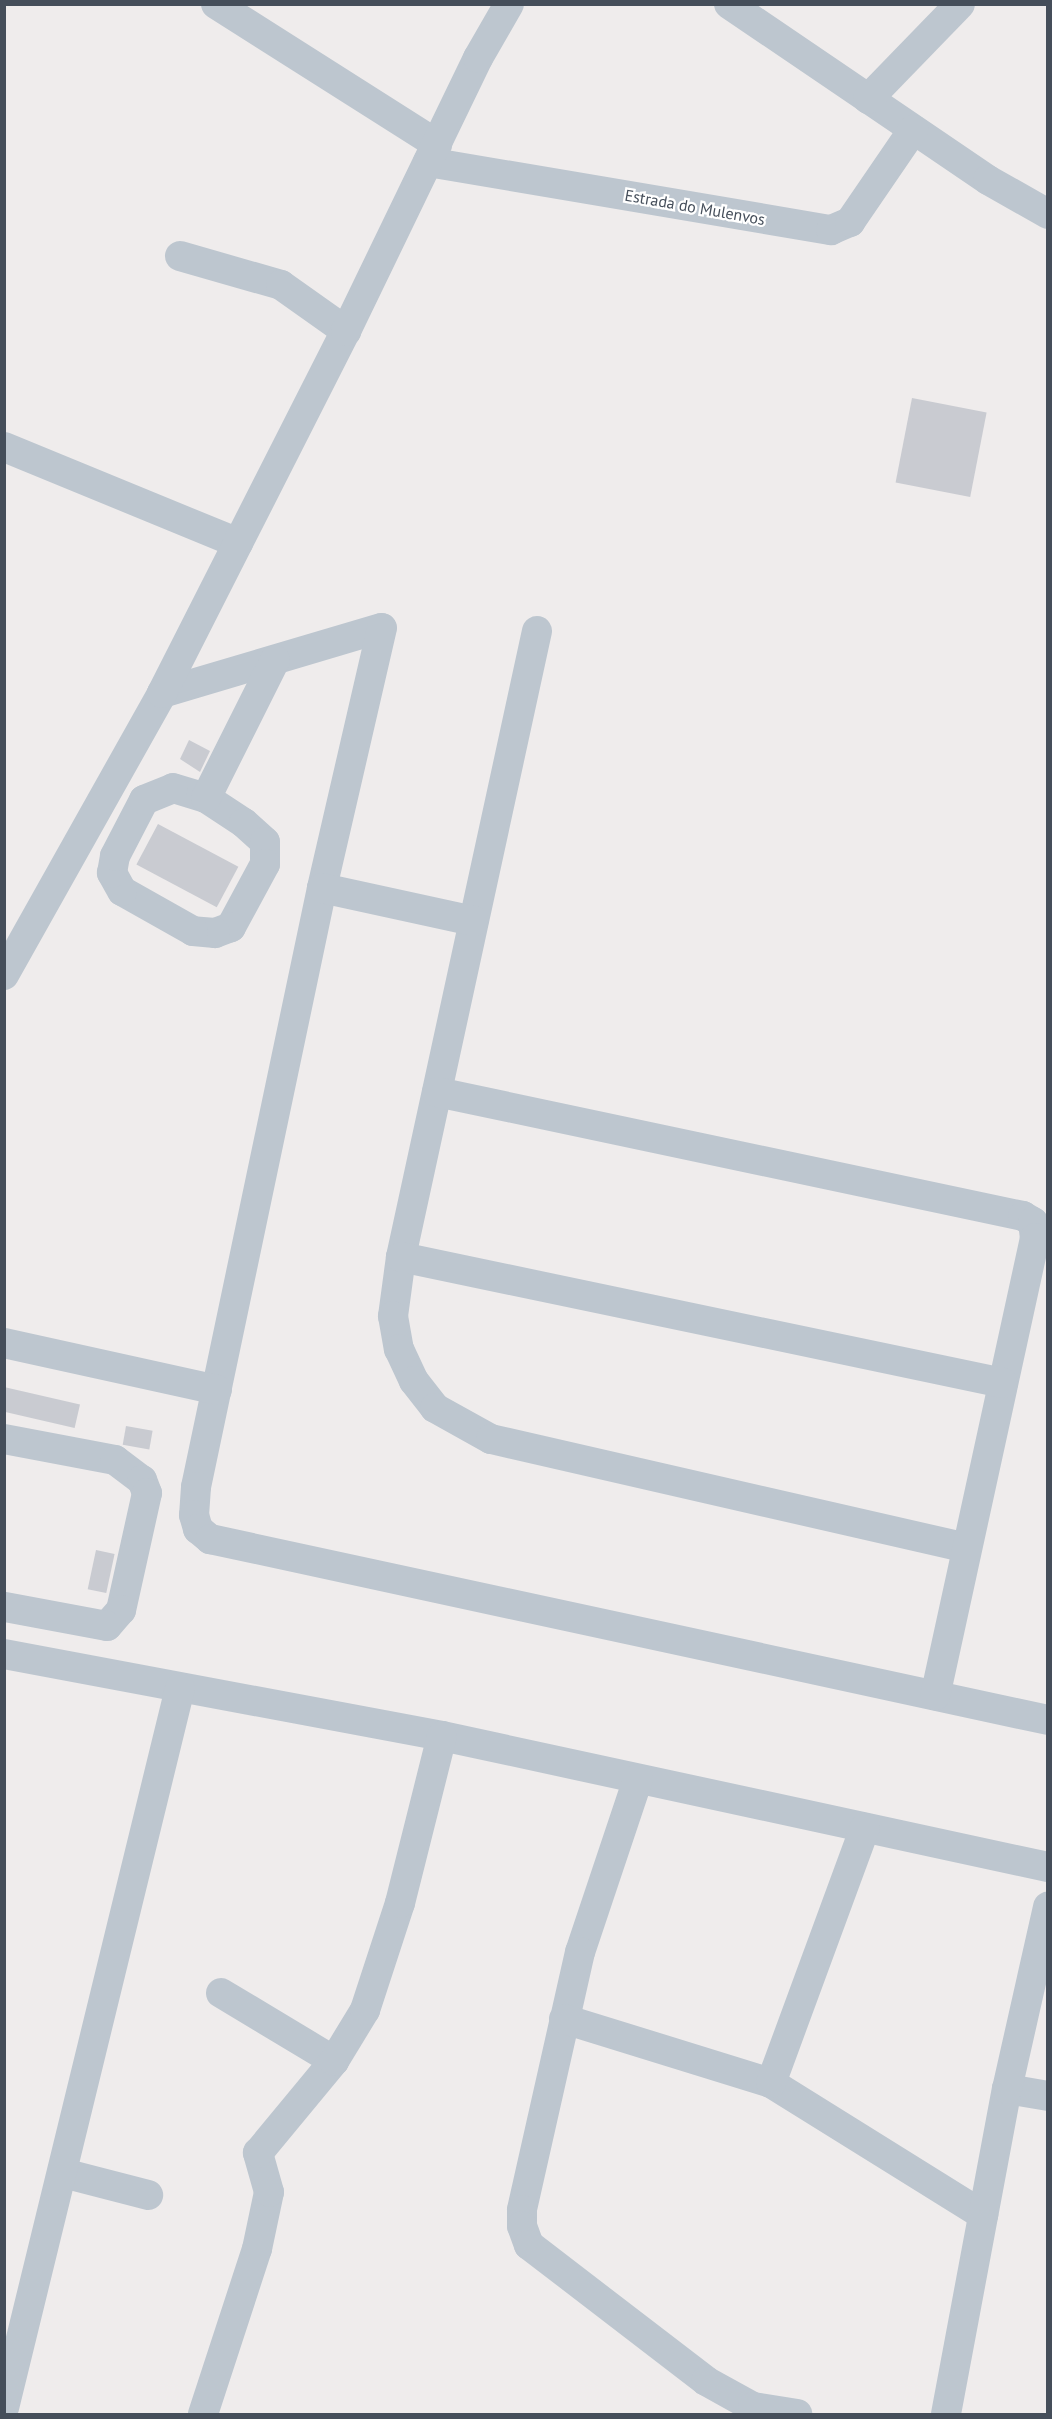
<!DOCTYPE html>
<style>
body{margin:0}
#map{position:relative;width:1052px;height:2419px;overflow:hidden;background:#efecec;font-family:"PT Sans",sans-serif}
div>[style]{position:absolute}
.building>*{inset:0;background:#c9cbd1;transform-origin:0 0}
.minor>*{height:30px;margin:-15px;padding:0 15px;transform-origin:15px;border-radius:15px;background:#bdc6cf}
span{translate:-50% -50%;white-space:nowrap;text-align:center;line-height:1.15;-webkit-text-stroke:4.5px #fff;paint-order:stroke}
.street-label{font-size:16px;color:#454e5a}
.frame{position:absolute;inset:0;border:6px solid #454e5a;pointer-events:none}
</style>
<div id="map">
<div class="building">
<i style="left:912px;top:398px;width:76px;height:86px;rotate:11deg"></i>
<i style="clip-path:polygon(189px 740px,210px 751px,200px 772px,180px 759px)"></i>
<i style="left:158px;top:824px;width:91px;height:46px;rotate:28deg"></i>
<i style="left:4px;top:1387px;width:78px;height:24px;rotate:13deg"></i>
<i style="left:126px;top:1426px;width:27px;height:19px;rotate:10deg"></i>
<i style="left:96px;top:1550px;width:19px;height:40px;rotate:12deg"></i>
</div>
<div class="minor">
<i style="left:216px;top:4px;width:262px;rotate:32.4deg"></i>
<i style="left:729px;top:4px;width:313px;rotate:34.2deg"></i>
<i style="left:988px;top:180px;width:69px;rotate:29.5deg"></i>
<i style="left:868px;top:99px;width:132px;rotate:-45.9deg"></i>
<i style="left:428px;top:162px;width:409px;rotate:9.6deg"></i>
<i style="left:831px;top:230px;width:21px;rotate:-23deg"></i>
<i style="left:850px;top:222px;width:112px;rotate:-55.6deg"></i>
<i style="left:180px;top:256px;width:105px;rotate:16deg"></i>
<i style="left:281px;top:285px;width:80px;rotate:35.3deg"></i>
<i style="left:4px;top:447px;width:253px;rotate:22.3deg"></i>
<i style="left:537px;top:631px;width:641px;rotate:102.26deg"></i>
<i style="left:401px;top:1257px;width:60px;rotate:97.7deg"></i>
<i style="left:393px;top:1316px;width:34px;rotate:80deg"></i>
<i style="left:399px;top:1349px;width:35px;rotate:65deg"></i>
<i style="left:414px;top:1381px;width:34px;rotate:52deg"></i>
<i style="left:435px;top:1408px;width:64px;rotate:29deg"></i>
<i style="left:491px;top:1439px;width:488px;rotate:12.9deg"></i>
<i style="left:162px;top:693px;width:229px;rotate:-16.5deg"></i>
<i style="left:382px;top:628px;width:267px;rotate:103deg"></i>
<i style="left:322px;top:888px;width:612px;rotate:101.88deg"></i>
<i style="left:196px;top:1487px;width:28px;rotate:94deg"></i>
<i style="left:194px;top:1515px;width:15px;rotate:74deg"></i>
<i style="left:198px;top:1529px;width:16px;rotate:40deg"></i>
<i style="left:210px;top:1539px;width:857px;rotate:12.19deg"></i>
<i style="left:173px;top:788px;width:34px;rotate:17deg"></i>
<i style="left:206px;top:798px;width:45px;rotate:33.3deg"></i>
<i style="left:244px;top:823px;width:28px;rotate:42deg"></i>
<i style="left:265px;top:842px;width:22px;rotate:90deg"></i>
<i style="left:265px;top:864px;width:72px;rotate:118.4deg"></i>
<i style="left:231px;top:927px;width:17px;rotate:159deg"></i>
<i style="left:215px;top:933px;width:22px;rotate:-175deg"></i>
<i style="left:193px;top:931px;width:81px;rotate:-150.6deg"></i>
<i style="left:122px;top:891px;width:21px;rotate:-119deg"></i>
<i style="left:112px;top:873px;width:17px;rotate:-80deg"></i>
<i style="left:115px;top:856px;width:63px;rotate:-62.6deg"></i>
<i style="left:144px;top:800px;width:31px;rotate:-22deg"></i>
<i style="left:206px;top:798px;width:154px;rotate:-63.4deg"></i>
<i style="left:322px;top:888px;width:155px;rotate:12.3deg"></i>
<i style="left:4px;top:975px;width:323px;rotate:-60.7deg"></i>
<i style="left:162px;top:693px;width:406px;rotate:-63.1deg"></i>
<i style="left:346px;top:331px;width:303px;rotate:-64.2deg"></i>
<i style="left:478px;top:58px;width:62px;rotate:-60.1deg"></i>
<i style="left:437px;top:1092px;width:599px;rotate:11.95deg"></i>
<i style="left:1023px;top:1216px;width:12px;rotate:31deg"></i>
<i style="left:1033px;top:1222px;width:16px;rotate:83deg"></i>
<i style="left:1035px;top:1238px;width:468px;rotate:102.3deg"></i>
<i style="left:401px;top:1257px;width:615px;rotate:11.82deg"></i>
<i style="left:4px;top:1343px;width:218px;rotate:12.4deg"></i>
<i style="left:4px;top:1439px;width:113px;rotate:10.7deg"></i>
<i style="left:115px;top:1460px;width:34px;rotate:37deg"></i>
<i style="left:142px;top:1480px;width:14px;rotate:69deg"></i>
<i style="left:147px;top:1493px;width:120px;rotate:102.5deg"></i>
<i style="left:121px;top:1610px;width:21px;rotate:131deg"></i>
<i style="left:107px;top:1626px;width:105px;rotate:-169.5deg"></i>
<i style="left:4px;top:1654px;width:446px;rotate:10.6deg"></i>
<i style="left:442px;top:1736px;width:620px;rotate:12.2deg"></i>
<i style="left:638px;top:1779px;width:182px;rotate:108.5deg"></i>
<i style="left:580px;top:1952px;width:264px;rotate:102.7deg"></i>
<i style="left:522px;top:2210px;width:16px;rotate:90deg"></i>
<i style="left:522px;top:2226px;width:20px;rotate:70deg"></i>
<i style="left:529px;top:2245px;width:223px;rotate:37.5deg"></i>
<i style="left:706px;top:2381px;width:54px;rotate:29deg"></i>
<i style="left:753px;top:2407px;width:45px;rotate:9deg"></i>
<i style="left:221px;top:1993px;width:132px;rotate:31deg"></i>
<i style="left:564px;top:2019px;width:217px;rotate:17.2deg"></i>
<i style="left:771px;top:2083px;width:250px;rotate:31.9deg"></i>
<i style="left:771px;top:2083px;width:272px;rotate:-69.8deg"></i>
<i style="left:1007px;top:2089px;width:42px;rotate:9.7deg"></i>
<i style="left:63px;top:2173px;width:88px;rotate:14.5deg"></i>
<i style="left:4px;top:2408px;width:741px;rotate:-76.26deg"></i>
<i style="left:203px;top:2414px;width:174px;rotate:-71.9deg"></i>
<i style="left:257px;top:2249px;width:58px;rotate:-78.1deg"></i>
<i style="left:269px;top:2192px;width:41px;rotate:-105.8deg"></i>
<i style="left:258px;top:2153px;width:119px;rotate:-50.4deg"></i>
<i style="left:334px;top:2061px;width:60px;rotate:-58.7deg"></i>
<i style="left:365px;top:2010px;width:113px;rotate:-71.9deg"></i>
<i style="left:400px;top:1903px;width:172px;rotate:-75.9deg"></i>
<i style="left:946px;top:2414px;width:331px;rotate:-79.4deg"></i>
<i style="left:1007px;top:2089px;width:187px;rotate:-77.3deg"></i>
</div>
<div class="street-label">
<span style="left:695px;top:207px;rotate:10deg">Estrada do Mulenvos</span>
</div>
<div class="frame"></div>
</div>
